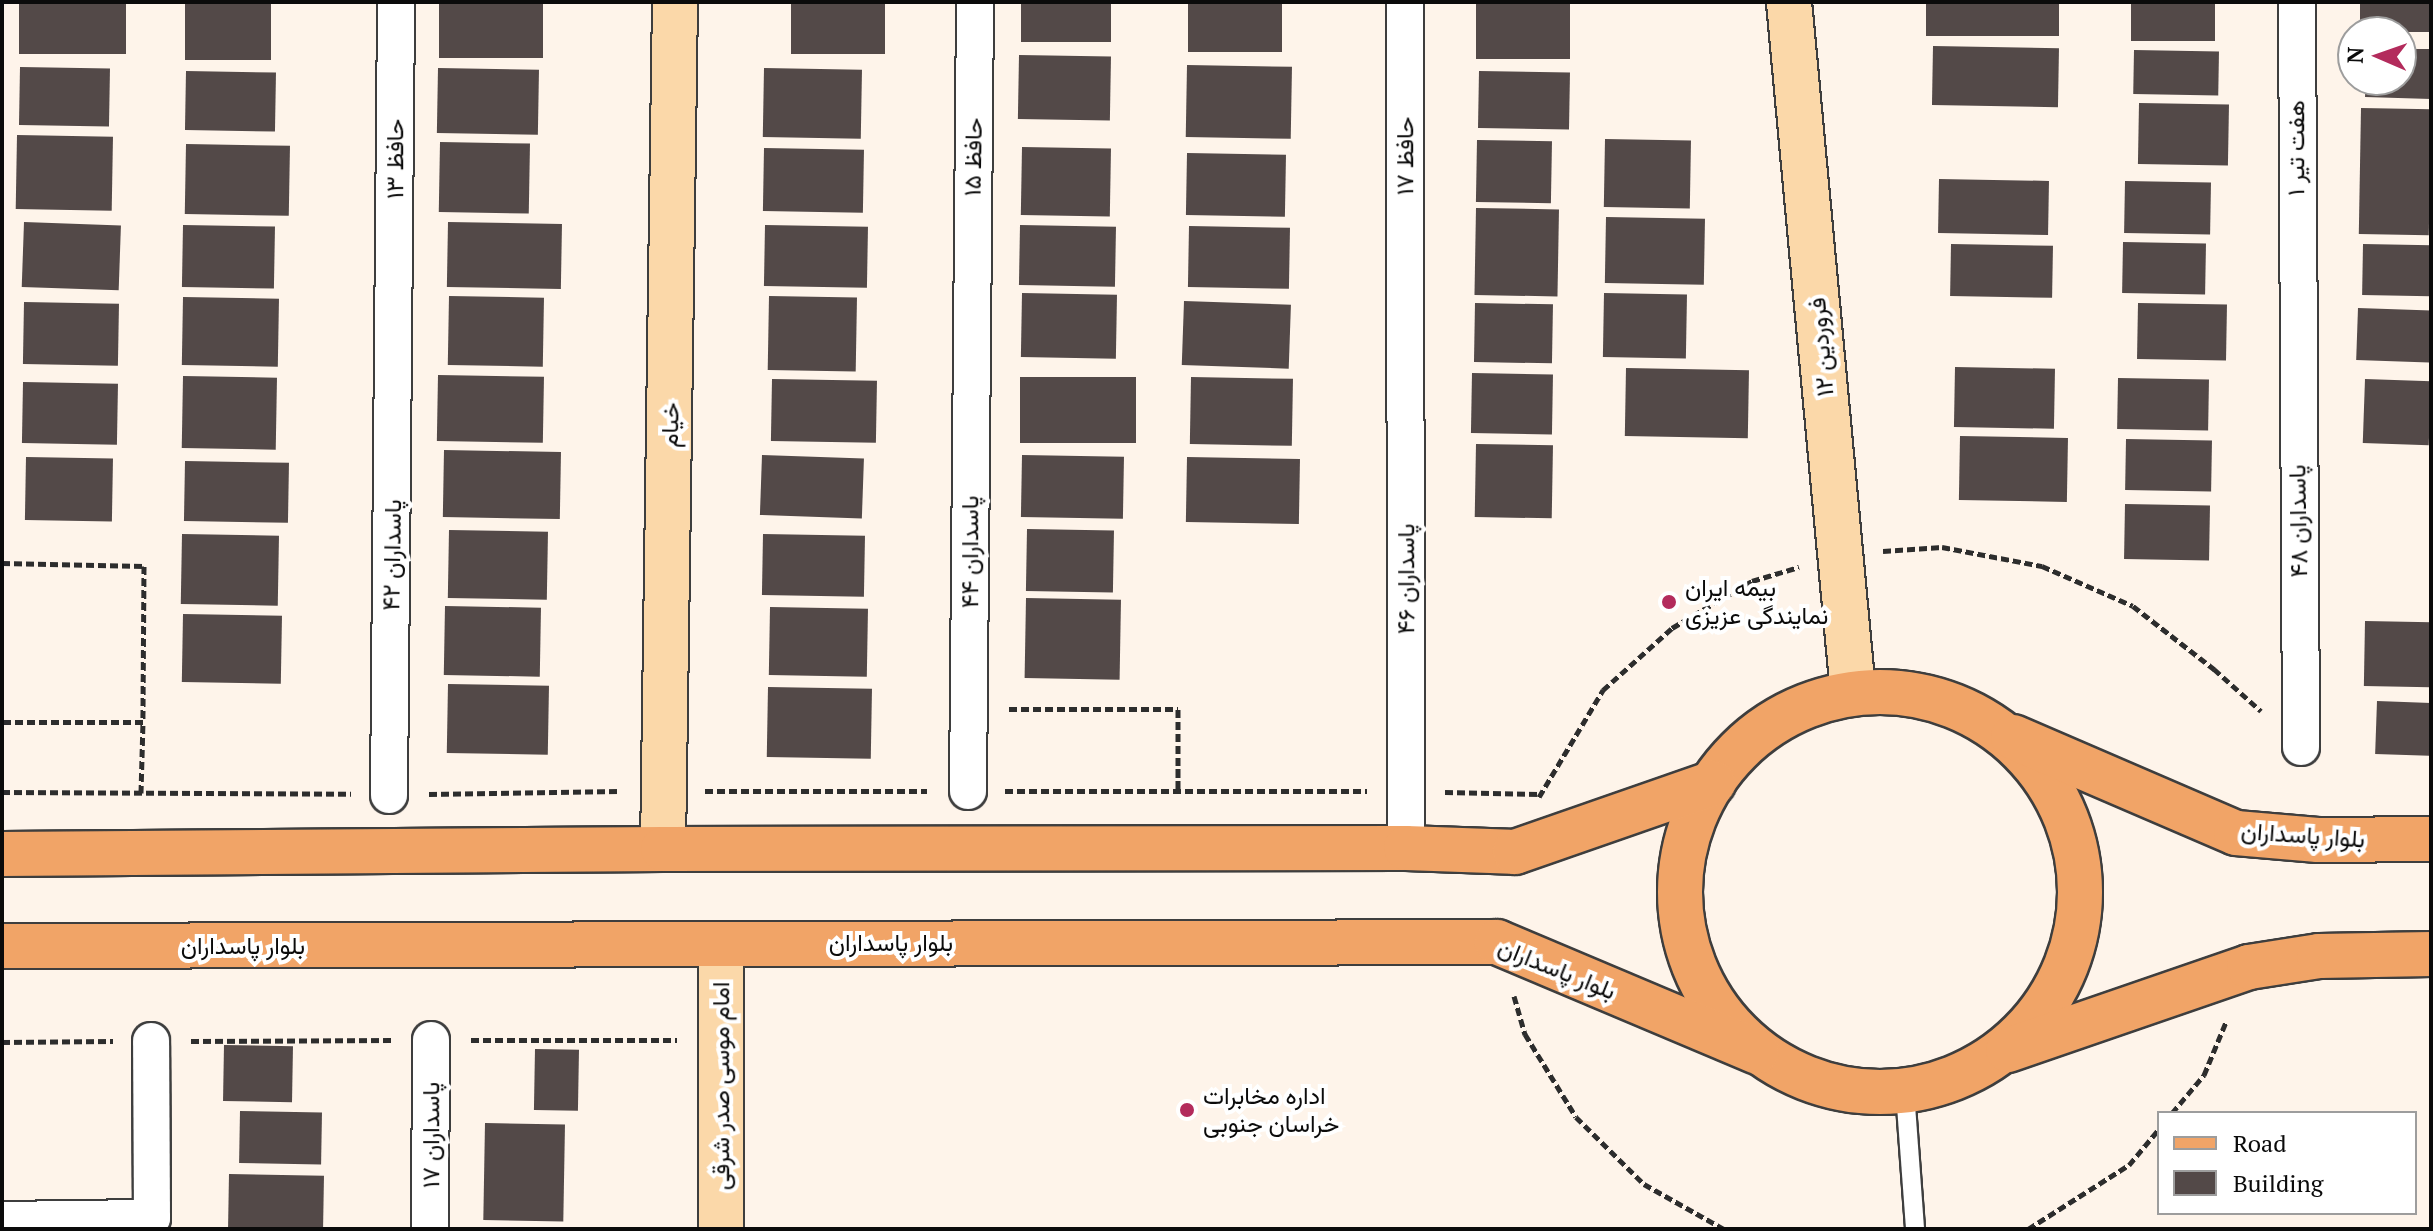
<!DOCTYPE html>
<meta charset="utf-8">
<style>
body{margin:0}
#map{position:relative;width:2433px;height:1231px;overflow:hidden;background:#fef4ea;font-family:"PT Serif",Vazirmatn,serif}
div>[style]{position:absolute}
.building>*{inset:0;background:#534948;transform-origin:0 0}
.path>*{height:5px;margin-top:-2.5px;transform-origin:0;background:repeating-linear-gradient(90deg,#2d2d2d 0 8px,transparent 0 12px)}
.roads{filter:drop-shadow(2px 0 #3e3e3e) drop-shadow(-2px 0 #3e3e3e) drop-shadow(0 2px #3e3e3e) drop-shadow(0 -2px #3e3e3e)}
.lane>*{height:18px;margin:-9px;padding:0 9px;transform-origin:9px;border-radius:9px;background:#fff}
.street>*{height:36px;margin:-18px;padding:0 18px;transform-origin:18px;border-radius:18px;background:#fff}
.secondary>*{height:44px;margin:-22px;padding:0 22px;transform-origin:22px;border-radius:22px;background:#fbd8a9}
.primary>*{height:44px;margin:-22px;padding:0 22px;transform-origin:22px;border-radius:22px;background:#f1a467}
.primary>.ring{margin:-22px;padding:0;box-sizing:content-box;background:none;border:44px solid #f1a467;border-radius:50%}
.dots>*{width:22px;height:22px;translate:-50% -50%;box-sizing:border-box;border:4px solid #fff;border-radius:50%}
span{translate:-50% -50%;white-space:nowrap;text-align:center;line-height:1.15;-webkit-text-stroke:8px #fff;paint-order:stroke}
.street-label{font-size:24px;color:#0b0b0b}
.poi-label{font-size:24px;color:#0b0b0b}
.left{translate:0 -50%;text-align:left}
.frame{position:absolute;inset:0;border:4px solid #0b0b0b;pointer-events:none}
.legend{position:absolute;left:2157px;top:1111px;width:260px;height:104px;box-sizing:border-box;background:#fff;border:2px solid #9d9d9d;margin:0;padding:10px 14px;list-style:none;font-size:24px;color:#0b0b0b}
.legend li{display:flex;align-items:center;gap:16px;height:40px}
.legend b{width:40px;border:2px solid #9d9d9d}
.north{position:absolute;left:2337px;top:16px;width:80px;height:80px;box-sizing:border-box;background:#fff;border:2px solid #9d9d9d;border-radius:50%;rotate:272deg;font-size:22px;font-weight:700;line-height:32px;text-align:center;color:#0b0b0b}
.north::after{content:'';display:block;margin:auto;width:28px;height:36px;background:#b32b5c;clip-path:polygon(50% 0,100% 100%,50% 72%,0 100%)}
</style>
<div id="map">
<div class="building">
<i style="left:19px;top:2px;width:107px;height:52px"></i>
<i style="left:185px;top:2px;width:86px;height:58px"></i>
<i style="left:439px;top:2px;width:104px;height:56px"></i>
<i style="left:791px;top:2px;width:94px;height:52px"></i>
<i style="left:1021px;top:2px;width:90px;height:40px"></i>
<i style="left:1188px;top:2px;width:94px;height:50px"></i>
<i style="left:1476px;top:2px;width:94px;height:57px"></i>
<i style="left:1926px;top:2px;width:133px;height:34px"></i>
<i style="left:2131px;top:2px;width:84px;height:39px"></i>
<i style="left:2360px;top:2px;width:71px;height:30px"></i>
<i style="left:1933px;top:46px;width:126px;height:59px;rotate:1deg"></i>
<i style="clip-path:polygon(2401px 49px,2431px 49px,2431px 99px,2365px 97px,2366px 80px,2401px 80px)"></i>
<i style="left:2134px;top:50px;width:85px;height:44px;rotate:1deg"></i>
<i style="left:1019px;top:55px;width:92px;height:64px;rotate:1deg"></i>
<i style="left:1187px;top:65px;width:105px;height:72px;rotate:1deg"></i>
<i style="left:20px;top:67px;width:90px;height:58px;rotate:1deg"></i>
<i style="left:438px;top:68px;width:101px;height:65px;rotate:1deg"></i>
<i style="left:764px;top:68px;width:98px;height:69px;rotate:1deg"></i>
<i style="left:186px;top:71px;width:90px;height:59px;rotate:1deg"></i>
<i style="left:1479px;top:71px;width:91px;height:57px;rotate:1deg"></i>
<i style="left:2139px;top:103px;width:90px;height:61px;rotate:1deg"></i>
<i style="left:2361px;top:108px;width:70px;height:126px;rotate:1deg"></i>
<i style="left:17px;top:135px;width:96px;height:74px;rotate:1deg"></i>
<i style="left:1605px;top:139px;width:86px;height:68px;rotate:1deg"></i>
<i style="left:1477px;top:140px;width:75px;height:62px;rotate:1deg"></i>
<i style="left:440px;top:142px;width:90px;height:70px;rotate:1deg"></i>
<i style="left:186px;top:144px;width:104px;height:70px;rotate:1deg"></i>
<i style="left:1022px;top:147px;width:89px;height:68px;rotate:1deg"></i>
<i style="left:764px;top:148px;width:100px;height:63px;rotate:1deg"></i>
<i style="left:1187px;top:153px;width:99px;height:62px;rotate:1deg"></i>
<i style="left:1939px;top:179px;width:110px;height:54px;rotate:1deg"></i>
<i style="left:2125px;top:181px;width:86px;height:52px;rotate:1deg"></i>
<i style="left:1476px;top:208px;width:83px;height:87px;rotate:1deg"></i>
<i style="left:1606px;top:217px;width:99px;height:66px;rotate:1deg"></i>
<i style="left:24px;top:222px;width:97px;height:65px;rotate:2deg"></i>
<i style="left:448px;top:222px;width:114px;height:65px;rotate:1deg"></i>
<i style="left:183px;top:225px;width:92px;height:62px;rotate:1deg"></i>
<i style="left:765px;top:225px;width:103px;height:61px;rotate:1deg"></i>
<i style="left:1020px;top:225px;width:96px;height:60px;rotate:1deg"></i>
<i style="left:1189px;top:226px;width:101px;height:61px;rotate:1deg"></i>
<i style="left:2123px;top:242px;width:83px;height:51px;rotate:1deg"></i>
<i style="left:1951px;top:244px;width:102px;height:52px;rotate:1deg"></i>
<i style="left:2363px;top:244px;width:68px;height:51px;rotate:1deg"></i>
<i style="left:1022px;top:293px;width:95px;height:64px;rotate:1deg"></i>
<i style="left:1604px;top:293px;width:83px;height:64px;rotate:1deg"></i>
<i style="left:449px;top:296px;width:95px;height:69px;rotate:1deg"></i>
<i style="left:769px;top:296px;width:88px;height:74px;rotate:1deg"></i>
<i style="left:183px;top:297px;width:96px;height:68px;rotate:1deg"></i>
<i style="left:1184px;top:301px;width:107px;height:64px;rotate:2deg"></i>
<i style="left:24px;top:302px;width:95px;height:62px;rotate:1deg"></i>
<i style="left:1475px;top:303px;width:78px;height:59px;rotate:1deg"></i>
<i style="left:2138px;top:303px;width:89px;height:56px;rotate:1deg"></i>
<i style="left:2358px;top:308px;width:73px;height:52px;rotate:2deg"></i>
<i style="left:1955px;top:367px;width:100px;height:60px;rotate:1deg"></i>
<i style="left:1626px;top:368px;width:123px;height:68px;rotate:1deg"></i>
<i style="left:1472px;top:373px;width:81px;height:60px;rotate:1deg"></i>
<i style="left:438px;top:375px;width:106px;height:66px;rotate:1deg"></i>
<i style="left:183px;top:376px;width:94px;height:72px;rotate:1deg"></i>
<i style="left:1020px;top:377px;width:116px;height:66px"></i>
<i style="left:1191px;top:377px;width:102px;height:67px;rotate:1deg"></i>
<i style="left:2118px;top:378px;width:91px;height:51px;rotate:1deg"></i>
<i style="left:772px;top:379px;width:105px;height:62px;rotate:1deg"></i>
<i style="left:2365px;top:379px;width:66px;height:64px;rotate:2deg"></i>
<i style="left:23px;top:382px;width:95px;height:61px;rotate:1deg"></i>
<i style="left:1960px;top:436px;width:108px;height:64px;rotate:1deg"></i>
<i style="left:2126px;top:439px;width:86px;height:51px;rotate:1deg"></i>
<i style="left:1476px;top:444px;width:77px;height:73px;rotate:1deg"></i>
<i style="left:444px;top:450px;width:117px;height:67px;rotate:1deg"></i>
<i style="left:762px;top:455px;width:102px;height:60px;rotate:2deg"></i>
<i style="left:1022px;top:455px;width:102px;height:62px;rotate:1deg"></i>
<i style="left:26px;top:457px;width:87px;height:63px;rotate:1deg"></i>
<i style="left:1187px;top:457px;width:113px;height:65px;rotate:1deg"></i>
<i style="left:185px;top:461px;width:104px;height:60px;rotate:1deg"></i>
<i style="left:2125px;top:504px;width:85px;height:55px;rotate:1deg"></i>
<i style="left:1027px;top:529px;width:87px;height:62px;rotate:1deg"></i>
<i style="left:449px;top:530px;width:99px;height:68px;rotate:1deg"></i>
<i style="left:182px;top:534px;width:97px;height:70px;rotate:1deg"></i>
<i style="left:763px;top:534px;width:102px;height:61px;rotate:1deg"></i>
<i style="left:1026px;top:598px;width:95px;height:80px;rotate:1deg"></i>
<i style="left:445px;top:606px;width:96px;height:69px;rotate:1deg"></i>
<i style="left:770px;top:607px;width:98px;height:68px;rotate:1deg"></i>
<i style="left:183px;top:614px;width:99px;height:68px;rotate:1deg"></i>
<i style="left:2365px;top:621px;width:66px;height:65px;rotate:1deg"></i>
<i style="left:448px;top:684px;width:101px;height:69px;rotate:1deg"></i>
<i style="left:768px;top:687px;width:104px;height:70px;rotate:1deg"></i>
<i style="left:2377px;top:701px;width:54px;height:53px;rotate:2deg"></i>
<i style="left:224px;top:1045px;width:69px;height:56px;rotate:1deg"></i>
<i style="left:535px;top:1049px;width:44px;height:61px;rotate:1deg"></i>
<i style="left:240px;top:1111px;width:82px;height:52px;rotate:1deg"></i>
<i style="left:485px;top:1123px;width:80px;height:97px;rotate:1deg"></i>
<i style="left:229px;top:1174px;width:95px;height:55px;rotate:1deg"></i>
</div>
<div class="path">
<i style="left:1883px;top:551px;width:59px;rotate:-3.9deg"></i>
<i style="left:1942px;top:547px;width:102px;rotate:10.8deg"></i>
<i style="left:2042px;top:566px;width:99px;rotate:23.7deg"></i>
<i style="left:2133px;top:606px;width:103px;rotate:37.9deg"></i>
<i style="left:2214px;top:669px;width:63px;rotate:41.8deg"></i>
<i style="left:2px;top:563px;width:142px;rotate:1.2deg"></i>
<i style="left:144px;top:566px;width:156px;rotate:90.4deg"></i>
<i style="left:143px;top:722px;width:141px;rotate:180deg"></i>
<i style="left:1009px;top:709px;width:169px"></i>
<i style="left:1178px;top:709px;width:82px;rotate:90deg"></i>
<i style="left:705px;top:791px;width:222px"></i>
<i style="left:1005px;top:791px;width:362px"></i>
<i style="left:2px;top:792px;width:349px;rotate:0.3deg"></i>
<i style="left:1445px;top:792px;width:94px;rotate:1.2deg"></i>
<i style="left:141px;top:793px;width:71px;rotate:-88.4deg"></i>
<i style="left:429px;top:794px;width:190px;rotate:-0.9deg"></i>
<i style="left:1539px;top:797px;width:125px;rotate:-59.1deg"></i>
<i style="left:1603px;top:690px;width:93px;rotate:-41.9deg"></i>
<i style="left:1672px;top:628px;width:93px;rotate:-30.4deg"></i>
<i style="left:1752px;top:581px;width:49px;rotate:-16.6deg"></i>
<i style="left:1514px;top:996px;width:40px;rotate:74deg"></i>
<i style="left:1525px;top:1034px;width:97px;rotate:58.4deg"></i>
<i style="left:1576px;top:1117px;width:95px;rotate:44.6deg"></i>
<i style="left:1644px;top:1184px;width:92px;rotate:29.4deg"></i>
<i style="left:471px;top:1040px;width:206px"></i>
<i style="left:191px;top:1041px;width:202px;rotate:-0.3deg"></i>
<i style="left:2px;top:1042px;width:111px;rotate:-0.5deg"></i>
<i style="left:2172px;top:1113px;width:50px;rotate:-49.9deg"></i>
<i style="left:2204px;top:1075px;width:57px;rotate:-67.5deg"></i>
<i style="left:2028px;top:1229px;width:120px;rotate:-32.4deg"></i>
<i style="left:2129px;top:1165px;width:47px;rotate:-50.2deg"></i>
</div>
<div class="roads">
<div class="lane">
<i style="left:1905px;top:1092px;width:137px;rotate:85.8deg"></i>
</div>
<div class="street">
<i style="left:1405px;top:2px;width:846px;rotate:89.93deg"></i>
<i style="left:2297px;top:2px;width:745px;rotate:89.69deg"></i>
<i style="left:968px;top:791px;width:789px;rotate:-89.49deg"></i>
<i style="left:389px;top:795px;width:793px;rotate:-89.49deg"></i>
<i style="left:2px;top:1220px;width:150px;rotate:-0.8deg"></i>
<i style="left:152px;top:1218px;width:177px;rotate:-90.3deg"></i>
<i style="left:430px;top:1229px;width:189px;rotate:-89.7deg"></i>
</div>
<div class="secondary">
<i style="left:1789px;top:2px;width:693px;rotate:84.7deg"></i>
<i style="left:663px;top:849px;width:847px;rotate:-89.19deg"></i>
<i style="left:721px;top:1229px;width:285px;rotate:-90deg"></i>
</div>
<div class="primary">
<i class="ring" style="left:1680px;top:692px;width:356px;height:356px"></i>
<i style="left:2013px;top:737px;width:243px;rotate:23.3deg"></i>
<i style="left:2236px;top:833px;width:82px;rotate:4.9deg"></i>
<i style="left:2318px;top:840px;width:113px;rotate:-0.5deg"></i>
<i style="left:2px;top:854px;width:661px;rotate:-0.43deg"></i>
<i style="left:663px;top:849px;width:743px;rotate:-0.08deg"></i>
<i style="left:1406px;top:848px;width:109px;rotate:2.1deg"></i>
<i style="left:1515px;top:852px;width:210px;rotate:-19.2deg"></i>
<i style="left:2px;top:946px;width:1495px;rotate:-0.15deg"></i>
<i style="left:1497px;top:942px;width:282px;rotate:22.9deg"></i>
<i style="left:2008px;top:1050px;width:255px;rotate:-19deg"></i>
<i style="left:2249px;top:967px;width:71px;rotate:-8.9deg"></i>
<i style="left:2319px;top:956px;width:112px;rotate:-1deg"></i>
</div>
</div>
<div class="dots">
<i style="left:1669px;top:602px;background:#b32b5c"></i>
<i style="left:1187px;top:1110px;background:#b32b5c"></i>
</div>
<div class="street-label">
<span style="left:2296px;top:148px;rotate:-90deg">هفت تیر ۱</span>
<span style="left:1405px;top:156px;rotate:-90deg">حافظ ۱۷</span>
<span style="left:973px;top:157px;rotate:-89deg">حافظ ۱۵</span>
<span style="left:395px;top:159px;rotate:-90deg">حافظ ۱۳</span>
<span style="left:1821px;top:347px;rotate:-95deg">۱۲ فروردین</span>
<span style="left:670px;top:425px;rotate:-89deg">خیام</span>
<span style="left:2298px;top:521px;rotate:-91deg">پاسداران ۴۸</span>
<span style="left:970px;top:552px;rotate:-90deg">پاسداران ۴۴</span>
<span style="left:392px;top:555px;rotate:-89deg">پاسداران ۴۲</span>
<span style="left:1406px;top:579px;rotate:-90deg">پاسداران ۴۶</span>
<span style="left:2303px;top:835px;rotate:4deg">بلوار پاسداران</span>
<span style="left:891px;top:943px">بلوار پاسداران</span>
<span style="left:243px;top:946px">بلوار پاسداران</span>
<span style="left:1557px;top:969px;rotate:22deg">بلوار پاسداران</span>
<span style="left:721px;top:1086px;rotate:-90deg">امام موسی صدر شرقی</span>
<span style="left:431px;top:1135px;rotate:-90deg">پاسداران ۱۷</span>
</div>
<div class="poi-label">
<span class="left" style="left:1685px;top:602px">بیمه ایران<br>نمایندگی عزیزی</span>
<span class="left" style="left:1203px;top:1110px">اداره مخابرات<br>خراسان جنوبی</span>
</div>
<div class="frame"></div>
<ul class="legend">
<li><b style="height:10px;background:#f1a467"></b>Road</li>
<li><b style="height:22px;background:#534948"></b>Building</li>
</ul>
<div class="north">N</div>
</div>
